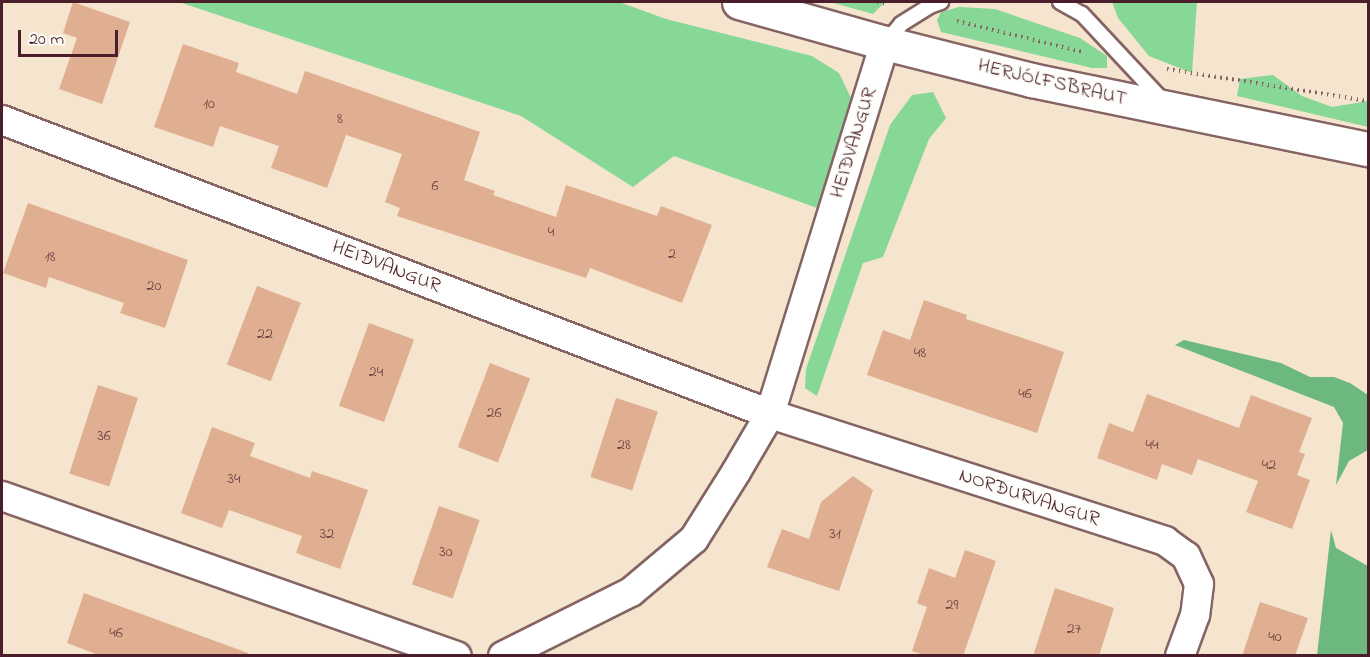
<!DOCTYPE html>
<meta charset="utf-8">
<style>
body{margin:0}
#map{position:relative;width:1370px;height:657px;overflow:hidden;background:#f5e5ce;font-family:"Indie Flower",sans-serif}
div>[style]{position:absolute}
.green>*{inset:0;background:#87d796}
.forest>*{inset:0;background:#6db87f}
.building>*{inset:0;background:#e0ae91;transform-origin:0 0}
.path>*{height:4px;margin-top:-2px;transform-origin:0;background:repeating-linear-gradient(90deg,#866464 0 1.5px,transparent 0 6px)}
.roads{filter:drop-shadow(2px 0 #866464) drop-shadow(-2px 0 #866464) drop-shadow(0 2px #866464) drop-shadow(0 -2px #866464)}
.lane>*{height:14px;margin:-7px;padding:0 7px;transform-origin:7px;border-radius:7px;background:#fff}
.street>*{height:28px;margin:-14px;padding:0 14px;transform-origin:14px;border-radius:14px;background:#fff}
.secondary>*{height:33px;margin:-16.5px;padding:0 16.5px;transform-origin:16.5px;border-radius:16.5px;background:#fff}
span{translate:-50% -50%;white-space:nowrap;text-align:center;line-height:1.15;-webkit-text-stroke:4.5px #fdfcf7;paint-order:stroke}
.number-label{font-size:16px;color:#704344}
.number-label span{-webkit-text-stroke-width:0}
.street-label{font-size:20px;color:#4a1f2b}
.frame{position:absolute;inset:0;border:3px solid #4a1f2b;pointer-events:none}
.scale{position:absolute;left:18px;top:30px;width:100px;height:27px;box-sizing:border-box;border:3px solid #4a1f2b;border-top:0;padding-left:8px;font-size:18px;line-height:21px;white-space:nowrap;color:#4a1f2b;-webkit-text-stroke:4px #fdfcf7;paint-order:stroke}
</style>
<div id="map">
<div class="green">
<i style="clip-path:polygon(179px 2px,619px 2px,666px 19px,812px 56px,839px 73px,852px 100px,817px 208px,674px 156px,633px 187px,521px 116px)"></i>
<i style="clip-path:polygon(830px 2px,885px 2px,873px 14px)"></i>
<i style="clip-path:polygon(1112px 2px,1197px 2px,1192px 73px,1149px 56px,1118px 18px)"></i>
<i style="clip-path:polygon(959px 7px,995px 9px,1080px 38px,1107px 56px,1107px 68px,1092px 68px,941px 32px,937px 20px,941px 12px)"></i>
<i style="clip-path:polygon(1273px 75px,1302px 96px,1332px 107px,1368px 101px,1368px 127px,1237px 96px,1240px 79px)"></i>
<i style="clip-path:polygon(933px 92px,946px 118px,929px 139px,883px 257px,863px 263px,817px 396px,805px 388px,806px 369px,890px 125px,912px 95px)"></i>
</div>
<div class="forest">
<i style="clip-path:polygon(1184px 340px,1281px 363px,1310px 377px,1334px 377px,1350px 383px,1368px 395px,1368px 450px,1349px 461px,1336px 485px,1343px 423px,1334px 407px,1175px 345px)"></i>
<i style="clip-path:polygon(1331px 530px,1336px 548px,1368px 566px,1368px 655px,1317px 655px)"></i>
</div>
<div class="building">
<i style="clip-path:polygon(73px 2px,130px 22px,102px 104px,59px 89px,77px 38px,63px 33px)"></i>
<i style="clip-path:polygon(183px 44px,239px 63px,236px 72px,297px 94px,305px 71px,480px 132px,464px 180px,495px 191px,493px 195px,556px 217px,566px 185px,657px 216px,661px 206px,712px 225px,682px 303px,590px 268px,586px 278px,397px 216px,400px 208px,385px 202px,402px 154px,346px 135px,327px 188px,271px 168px,279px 146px,220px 126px,213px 147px,154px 127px)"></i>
<i style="clip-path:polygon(28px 203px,188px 260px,165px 328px,120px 313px,124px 303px,49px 277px,46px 288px,3px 273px)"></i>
<i style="left:257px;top:286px;width:47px;height:84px;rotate:21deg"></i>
<i style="clip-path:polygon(924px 300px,967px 315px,966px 319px,1064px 352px,1037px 433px,867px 375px,883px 330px,910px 340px)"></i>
<i style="left:369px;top:323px;width:48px;height:88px;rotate:20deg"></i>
<i style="left:490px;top:363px;width:43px;height:90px;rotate:21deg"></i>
<i style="left:98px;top:385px;width:42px;height:93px;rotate:18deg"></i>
<i style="clip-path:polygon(1147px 394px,1239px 428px,1251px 395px,1312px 418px,1299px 452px,1305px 454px,1297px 475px,1310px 480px,1292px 529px,1246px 512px,1258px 481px,1198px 459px,1192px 475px,1162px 464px,1157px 480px,1097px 458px,1109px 423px,1133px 432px)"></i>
<i style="left:616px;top:398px;width:44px;height:83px;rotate:18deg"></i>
<i style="clip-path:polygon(212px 427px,255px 443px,250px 456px,310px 478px,312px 471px,368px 490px,340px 569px,296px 553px,302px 536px,229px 510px,222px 528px,181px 513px)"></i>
<i style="clip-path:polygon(853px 476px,873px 490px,839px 591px,767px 567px,782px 529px,809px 539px,821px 502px)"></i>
<i style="left:439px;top:506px;width:43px;height:83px;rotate:19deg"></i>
<i style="clip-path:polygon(965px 550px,996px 561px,963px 656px,926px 656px,912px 651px,927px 607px,917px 603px,929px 568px,955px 578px)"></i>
<i style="clip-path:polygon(1055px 588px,1114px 608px,1099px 656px,1033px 656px)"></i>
<i style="clip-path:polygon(84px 593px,248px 653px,247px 656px,101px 656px,67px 643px)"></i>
<i style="clip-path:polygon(1260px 602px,1308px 618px,1295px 656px,1242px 656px)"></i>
</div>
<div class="path">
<i style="left:877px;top:2px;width:11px;rotate:10deg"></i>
<i style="left:957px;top:21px;width:130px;rotate:13.8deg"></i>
<i style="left:1167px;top:69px;width:204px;rotate:9deg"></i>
</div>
<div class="roads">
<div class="lane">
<i style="left:1060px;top:2px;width:25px;rotate:29deg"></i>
<i style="left:1082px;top:14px;width:119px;rotate:47deg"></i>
<i style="left:886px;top:42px;width:23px;rotate:-50deg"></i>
<i style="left:901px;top:24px;width:34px;rotate:-32deg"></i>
<i style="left:930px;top:6px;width:12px;rotate:-20deg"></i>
</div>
<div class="street">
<i style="left:2px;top:120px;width:822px;rotate:20.95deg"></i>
<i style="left:770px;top:414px;width:415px;rotate:17.8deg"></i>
<i style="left:1165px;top:541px;width:26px;rotate:36deg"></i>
<i style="left:1186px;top:556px;width:31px;rotate:65deg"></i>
<i style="left:1199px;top:584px;width:31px;rotate:97deg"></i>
<i style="left:1195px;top:615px;width:44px;rotate:110.1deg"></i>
<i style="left:2px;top:496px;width:482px;rotate:19.4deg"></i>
<i style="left:503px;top:656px;width:143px;rotate:-26.6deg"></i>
<i style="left:631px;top:592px;width:82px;rotate:-40.1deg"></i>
<i style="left:694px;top:539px;width:79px;rotate:-57.9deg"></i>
<i style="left:736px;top:472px;width:67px;rotate:-59.6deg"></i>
<i style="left:770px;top:414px;width:388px;rotate:-72.8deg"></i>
</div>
<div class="secondary">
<i style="left:739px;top:2px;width:152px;rotate:15.7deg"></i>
<i style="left:885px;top:43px;width:151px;rotate:14.2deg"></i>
<i style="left:1031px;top:80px;width:344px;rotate:11.6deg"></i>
</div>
</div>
<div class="number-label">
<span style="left:209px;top:104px">10</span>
<span style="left:340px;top:119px">8</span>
<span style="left:435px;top:186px">6</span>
<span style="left:551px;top:232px">4</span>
<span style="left:672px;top:254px">2</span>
<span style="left:50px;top:257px">18</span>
<span style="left:154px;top:286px">20</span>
<span style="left:265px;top:334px">22</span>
<span style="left:920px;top:353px">48</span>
<span style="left:376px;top:372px">24</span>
<span style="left:1025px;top:394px">46</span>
<span style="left:494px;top:413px">26</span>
<span style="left:104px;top:436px">36</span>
<span style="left:624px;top:445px">28</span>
<span style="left:1152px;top:445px">44</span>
<span style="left:1269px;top:465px">42</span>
<span style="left:234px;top:479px">34</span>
<span style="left:327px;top:534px">32</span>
<span style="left:835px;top:534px">31</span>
<span style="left:446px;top:552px">30</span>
<span style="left:952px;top:605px">29</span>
<span style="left:1074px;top:629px">27</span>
<span style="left:116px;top:633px">46</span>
<span style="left:1275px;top:637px">40</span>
</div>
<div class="street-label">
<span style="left:1052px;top:83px;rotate:13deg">HERJÓLFSBRAUT</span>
<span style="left:854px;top:143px;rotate:-73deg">HEIÐVANGUR</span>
<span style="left:386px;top:267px;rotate:21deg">HEIÐVANGUR</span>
<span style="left:1029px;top:498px;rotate:18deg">NORÐURVANGUR</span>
</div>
<div class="frame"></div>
<div class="scale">20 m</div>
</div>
